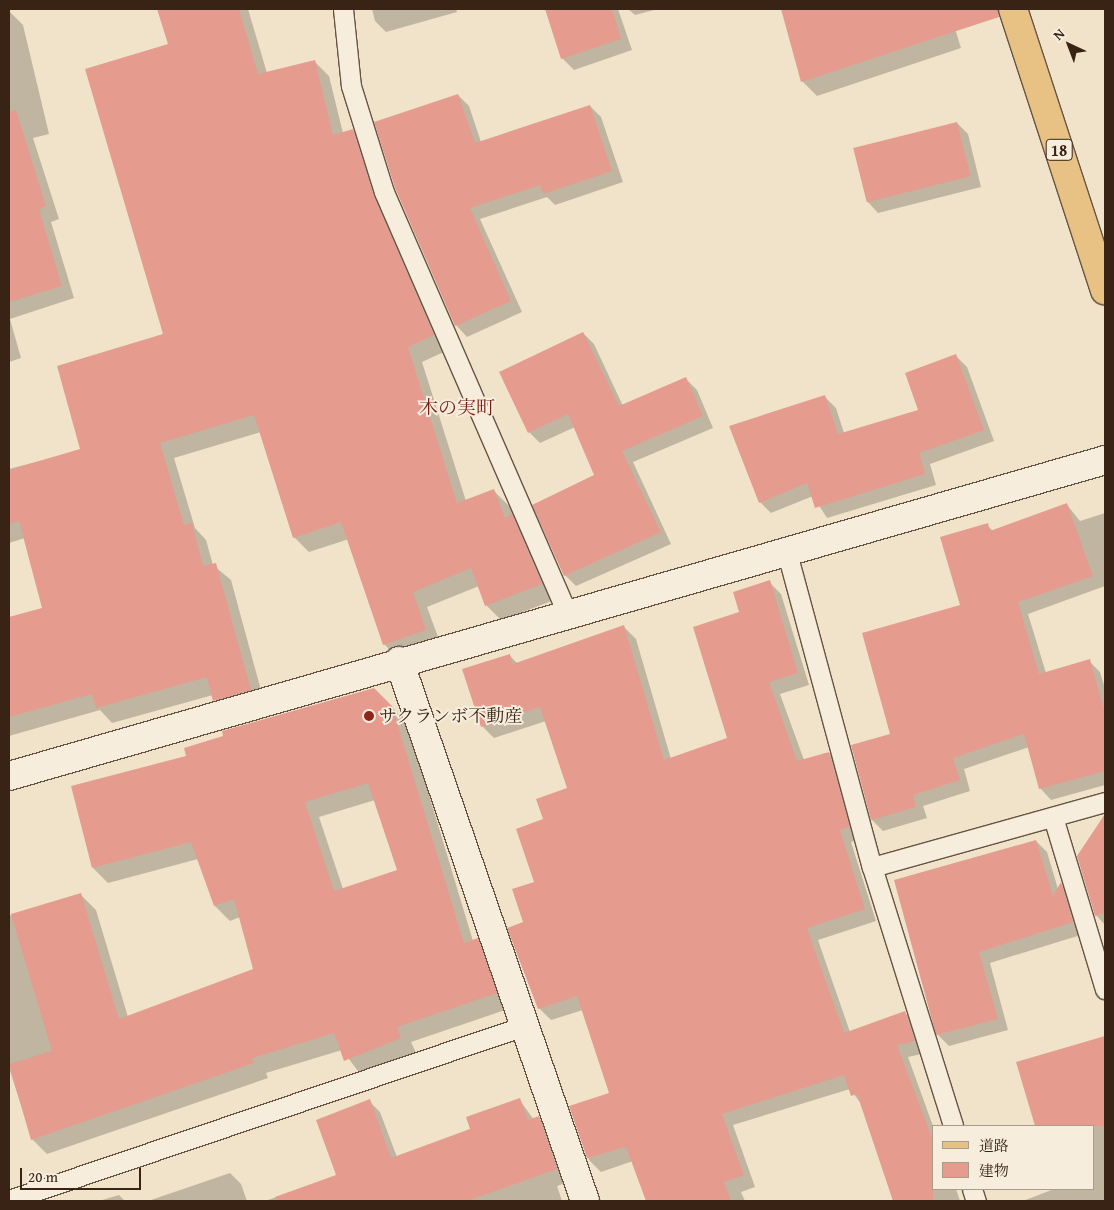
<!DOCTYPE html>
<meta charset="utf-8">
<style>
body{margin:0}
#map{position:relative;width:1114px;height:1210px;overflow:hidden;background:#f1e3ca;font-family:"Gentium Book Plus","Noto Serif JP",serif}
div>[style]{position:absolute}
.shadow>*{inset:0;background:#0003}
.building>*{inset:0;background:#e59c8e;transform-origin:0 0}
.roads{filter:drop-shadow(1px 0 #675342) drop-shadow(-1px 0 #675342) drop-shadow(0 1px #675342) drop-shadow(0 -1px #675342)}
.service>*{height:19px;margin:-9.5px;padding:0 9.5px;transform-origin:9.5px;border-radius:9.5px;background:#f6eddd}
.minor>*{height:28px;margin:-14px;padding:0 14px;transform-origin:14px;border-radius:14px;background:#f6eddd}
.primary>*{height:28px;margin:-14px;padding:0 14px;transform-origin:14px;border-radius:14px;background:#e8c285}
.dots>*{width:14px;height:14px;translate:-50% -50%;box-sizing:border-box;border:2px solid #f6eddd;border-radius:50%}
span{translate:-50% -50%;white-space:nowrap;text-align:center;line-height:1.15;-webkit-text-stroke:4px #f6eddd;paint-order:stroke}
.shield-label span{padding:1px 4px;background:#f6eddd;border:1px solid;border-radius:4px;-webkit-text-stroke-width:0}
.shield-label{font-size:16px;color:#392315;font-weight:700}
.poi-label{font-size:18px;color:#392315}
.left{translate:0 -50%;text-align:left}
.neighbourhood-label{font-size:19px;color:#7a1f14}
.frame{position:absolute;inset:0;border:10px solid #392315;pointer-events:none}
.legend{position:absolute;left:932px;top:1125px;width:162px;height:65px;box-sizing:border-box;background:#f6eddd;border:1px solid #aa9c8d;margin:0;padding:6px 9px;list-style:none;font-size:15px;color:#392315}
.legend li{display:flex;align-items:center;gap:10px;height:25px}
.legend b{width:25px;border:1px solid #aa9c8d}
.north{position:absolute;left:1044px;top:20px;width:50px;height:50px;-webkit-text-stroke:4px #f6eddd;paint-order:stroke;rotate:317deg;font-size:14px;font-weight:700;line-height:20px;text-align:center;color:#392315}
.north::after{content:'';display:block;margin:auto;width:18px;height:22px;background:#392315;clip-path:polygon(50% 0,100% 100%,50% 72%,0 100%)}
.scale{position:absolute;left:20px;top:1168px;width:121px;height:22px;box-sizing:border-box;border:2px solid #392315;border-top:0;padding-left:6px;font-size:15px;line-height:18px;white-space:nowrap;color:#392315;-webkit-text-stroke:4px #f6eddd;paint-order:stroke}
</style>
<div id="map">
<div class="shadow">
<i style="clip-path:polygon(159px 9px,248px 9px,267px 73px,314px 61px,329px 76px,343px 133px,352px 130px,367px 145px,448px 350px,422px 362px,466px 501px,494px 491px,509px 506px,527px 531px,557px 599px,501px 620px,486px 605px,479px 586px,427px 607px,441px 645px,399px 659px,384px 644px,349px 539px,309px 552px,294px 537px,261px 432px,174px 458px,195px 528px,206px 540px,213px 565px,231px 580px,265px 705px,229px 715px,213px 695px,112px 723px,100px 710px,9px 736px,9px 618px,43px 609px,25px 538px,9px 543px,9px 469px,82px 450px,164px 334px,169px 45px)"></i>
<i style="clip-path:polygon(372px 9px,456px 9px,457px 12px,386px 32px,375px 21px)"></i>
<i style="clip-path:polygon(546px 9px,618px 9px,632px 50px,574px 70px,562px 58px)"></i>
<i style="clip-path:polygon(628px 9px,658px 9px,635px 15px)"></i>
<i style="clip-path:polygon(782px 9px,949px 9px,961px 48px,817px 96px,802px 81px)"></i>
<i style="clip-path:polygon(10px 12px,23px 25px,49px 134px,33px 138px,59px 219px,51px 222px,74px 298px,10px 319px,21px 358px,9px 362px)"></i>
<i style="clip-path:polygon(458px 95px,469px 106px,481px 142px,590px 106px,601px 117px,623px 182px,555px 205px,547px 197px,480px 219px,522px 312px,467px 337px,456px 325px)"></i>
<i style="clip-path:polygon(957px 123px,968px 134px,981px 187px,878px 213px,867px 201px)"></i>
<i style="clip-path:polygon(583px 333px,594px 344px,623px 406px,686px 379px,697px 390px,713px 428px,633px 462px,671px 544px,576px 586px,565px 575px,596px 476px,575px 427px,540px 443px,529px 432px)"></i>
<i style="clip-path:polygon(956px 356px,967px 367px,994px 441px,930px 464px,936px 485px,827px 518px,813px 496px,771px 513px,760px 502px,825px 397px,836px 408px,844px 433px,920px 411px)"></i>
<i style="clip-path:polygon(1067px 505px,1080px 521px,1105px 513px,1105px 586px,1028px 614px,1046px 673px,1089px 661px,1100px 672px,1105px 688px,1105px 785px,1051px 800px,1040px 788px,1029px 747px,964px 769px,970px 791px,923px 806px,927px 818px,883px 831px,872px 820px,852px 746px,891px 735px,961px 606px,987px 525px,993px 531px)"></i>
<i style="clip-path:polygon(769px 582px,781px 594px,809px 685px,780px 694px,804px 760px,829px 753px,841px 765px,861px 839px,851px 842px,876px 921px,818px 940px,850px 1032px,905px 1013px,917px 1025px,926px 1053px,908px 1057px,933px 1126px,933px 1189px,956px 1189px,960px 1201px,894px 1201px,862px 1105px,850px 1089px,733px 1125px,755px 1187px,741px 1192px,745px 1201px,647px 1201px,633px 1161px,601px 1172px,589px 1160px,571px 1107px,610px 1094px,583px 1010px,551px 1020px,539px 1008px,535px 883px,544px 820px,569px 789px,546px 721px,494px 738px,482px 726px,510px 656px,518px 664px,624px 627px,636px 639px,671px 759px,728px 739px,741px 613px)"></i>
<i style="clip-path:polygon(evenodd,374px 689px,407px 722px,473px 941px,478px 939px,493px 954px,511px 1008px,411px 1042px,416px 1053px,361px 1075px,342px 1050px,266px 1073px,268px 1078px,47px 1154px,32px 1139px,9px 1068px,9px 916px,81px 895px,96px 910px,128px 1017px,254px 970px,240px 917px,230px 921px,215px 906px,198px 859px,108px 883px,93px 868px,188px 757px,374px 689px,375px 800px,398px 871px,343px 889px,319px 817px,375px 800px)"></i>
<i style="clip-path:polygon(1105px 814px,1105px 925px,1096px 915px,1078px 857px)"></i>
<i style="clip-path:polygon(1036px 841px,1047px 852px,1058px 889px,1061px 884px,1072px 895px,1084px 934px,990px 963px,1008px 1030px,949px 1046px,937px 1034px,895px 881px)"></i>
<i style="clip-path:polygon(1092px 1056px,1105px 1093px,1105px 1201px,1023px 1201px,1054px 1189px,1093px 1189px,1093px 1126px,1036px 1126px,1018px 1063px)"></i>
<i style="clip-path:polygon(519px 1099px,534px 1120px,539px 1118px,550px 1129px,568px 1182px,557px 1186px,562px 1201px,265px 1201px,338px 1176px,369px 1101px,380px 1112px,397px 1157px,471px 1129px)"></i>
<i style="clip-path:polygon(230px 1173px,241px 1184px,247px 1201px,148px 1201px)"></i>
<i style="clip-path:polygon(119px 1195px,125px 1201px,99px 1201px)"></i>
</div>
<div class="building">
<i style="clip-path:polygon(157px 9px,239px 9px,258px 74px,315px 60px,333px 135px,353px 129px,374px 196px,434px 335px,408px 347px,457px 503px,494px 489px,505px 518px,512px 514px,542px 584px,485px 606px,471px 568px,413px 592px,426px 630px,383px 645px,341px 522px,293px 538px,254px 415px,160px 443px,184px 525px,192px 523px,203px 566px,216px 563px,251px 690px,213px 701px,207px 677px,96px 708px,92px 694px,9px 717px,9px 617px,42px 608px,19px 521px,9px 524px,9px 470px,80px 449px,57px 366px,163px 334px,85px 69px,168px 44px)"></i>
<i style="clip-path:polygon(545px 9px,612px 9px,621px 39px,561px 59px)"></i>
<i style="clip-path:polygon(781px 9px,998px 9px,999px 17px,801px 82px)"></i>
<i style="clip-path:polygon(458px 94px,475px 143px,590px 105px,612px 171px,543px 194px,540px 185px,470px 208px,511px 301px,455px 326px,395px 188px,374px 122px)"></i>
<i style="clip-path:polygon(16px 110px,46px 206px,39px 209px,62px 286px,9px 302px,9px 112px)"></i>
<i style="left:957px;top:122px;width:56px;height:107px;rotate:76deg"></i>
<i style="clip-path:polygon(583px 332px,619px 406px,686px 377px,703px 416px,622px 451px,661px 532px,564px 576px,532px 505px,594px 475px,568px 414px,528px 433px,499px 372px)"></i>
<i style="clip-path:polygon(956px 354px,984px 430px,919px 453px,925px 474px,815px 508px,807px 483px,759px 503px,729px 426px,825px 395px,838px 434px,918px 410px,905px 373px)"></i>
<i style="clip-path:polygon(1067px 503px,1093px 576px,1018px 602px,1039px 674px,1090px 659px,1105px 713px,1105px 771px,1039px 789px,1024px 734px,953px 758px,960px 780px,913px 795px,916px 807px,871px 820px,851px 745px,890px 734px,862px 633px,960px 605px,940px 537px,988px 523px,990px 531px)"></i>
<i style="clip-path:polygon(770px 580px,798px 673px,769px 682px,797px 761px,829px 752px,850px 827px,840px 830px,865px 909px,807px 928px,844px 1033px,905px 1011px,915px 1041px,897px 1045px,933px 1140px,933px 1201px,893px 1201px,857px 1094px,851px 1096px,844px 1075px,722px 1114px,744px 1175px,724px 1182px,731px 1201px,646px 1201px,626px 1147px,587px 1158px,569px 1106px,609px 1093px,577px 996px,538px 1009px,507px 928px,523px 922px,512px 889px,534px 882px,516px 829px,543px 819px,536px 799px,567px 788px,540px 707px,481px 727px,462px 669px,510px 654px,513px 664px,624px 625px,664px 760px,727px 738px,693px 627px,739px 612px,733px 592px)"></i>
<i style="clip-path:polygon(evenodd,374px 688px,392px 706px,464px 943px,478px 938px,497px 993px,397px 1027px,401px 1038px,344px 1061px,334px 1033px,252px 1058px,254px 1063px,31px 1140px,9px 1064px,52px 1051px,11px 914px,81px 893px,119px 1019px,253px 969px,234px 899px,214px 906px,191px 842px,92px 868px,71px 786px,186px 756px,184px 748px,223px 736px,222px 731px,374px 688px,368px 783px,397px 870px,334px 891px,305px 802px,368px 783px)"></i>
<i style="clip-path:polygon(1105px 814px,1105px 912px,1095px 916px,1077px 856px)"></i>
<i style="clip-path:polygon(1036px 840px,1053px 896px,1061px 882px,1073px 922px,979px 952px,998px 1019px,936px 1035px,894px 880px)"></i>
<i style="clip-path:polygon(1105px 1036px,1105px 1126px,1035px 1126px,1016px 1062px)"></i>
<i style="clip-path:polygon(520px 1098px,528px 1120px,539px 1116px,557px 1169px,467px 1201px,276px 1201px,275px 1197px,336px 1175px,316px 1120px,370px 1099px,391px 1158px,470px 1129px,466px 1117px)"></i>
</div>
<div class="roads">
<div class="service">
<i style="left:343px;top:9px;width:77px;rotate:84.1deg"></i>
<i style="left:351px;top:86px;width:111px;rotate:72.7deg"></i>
<i style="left:384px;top:192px;width:458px;rotate:66.5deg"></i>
<i style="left:787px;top:553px;width:325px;rotate:74.9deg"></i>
<i style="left:872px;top:867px;width:271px;rotate:72.6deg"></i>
<i style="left:1053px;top:817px;width:180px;rotate:73.2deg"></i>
<i style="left:872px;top:867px;width:242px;rotate:-15.6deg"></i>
<i style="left:972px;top:1189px;width:13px;rotate:72deg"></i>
<i style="left:9px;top:1200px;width:547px;rotate:-18.67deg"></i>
</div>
<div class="minor">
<i style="left:399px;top:661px;width:571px;rotate:70.99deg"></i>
<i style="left:9px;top:776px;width:1141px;rotate:-16.08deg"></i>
</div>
<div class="primary">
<i style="left:1013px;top:9px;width:296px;rotate:71.9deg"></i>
</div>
</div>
<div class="dots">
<i style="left:369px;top:716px;background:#8f2418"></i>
</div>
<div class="shield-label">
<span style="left:1059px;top:150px">18</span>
</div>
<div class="poi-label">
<span class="left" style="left:379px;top:716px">サクランボ不動産</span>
</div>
<div class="neighbourhood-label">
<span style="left:457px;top:408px">木の実町</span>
</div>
<div class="frame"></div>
<ul class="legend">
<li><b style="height:6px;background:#e8c285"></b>道路</li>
<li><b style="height:14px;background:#e59c8e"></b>建物</li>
</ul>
<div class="north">N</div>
<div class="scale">20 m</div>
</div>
